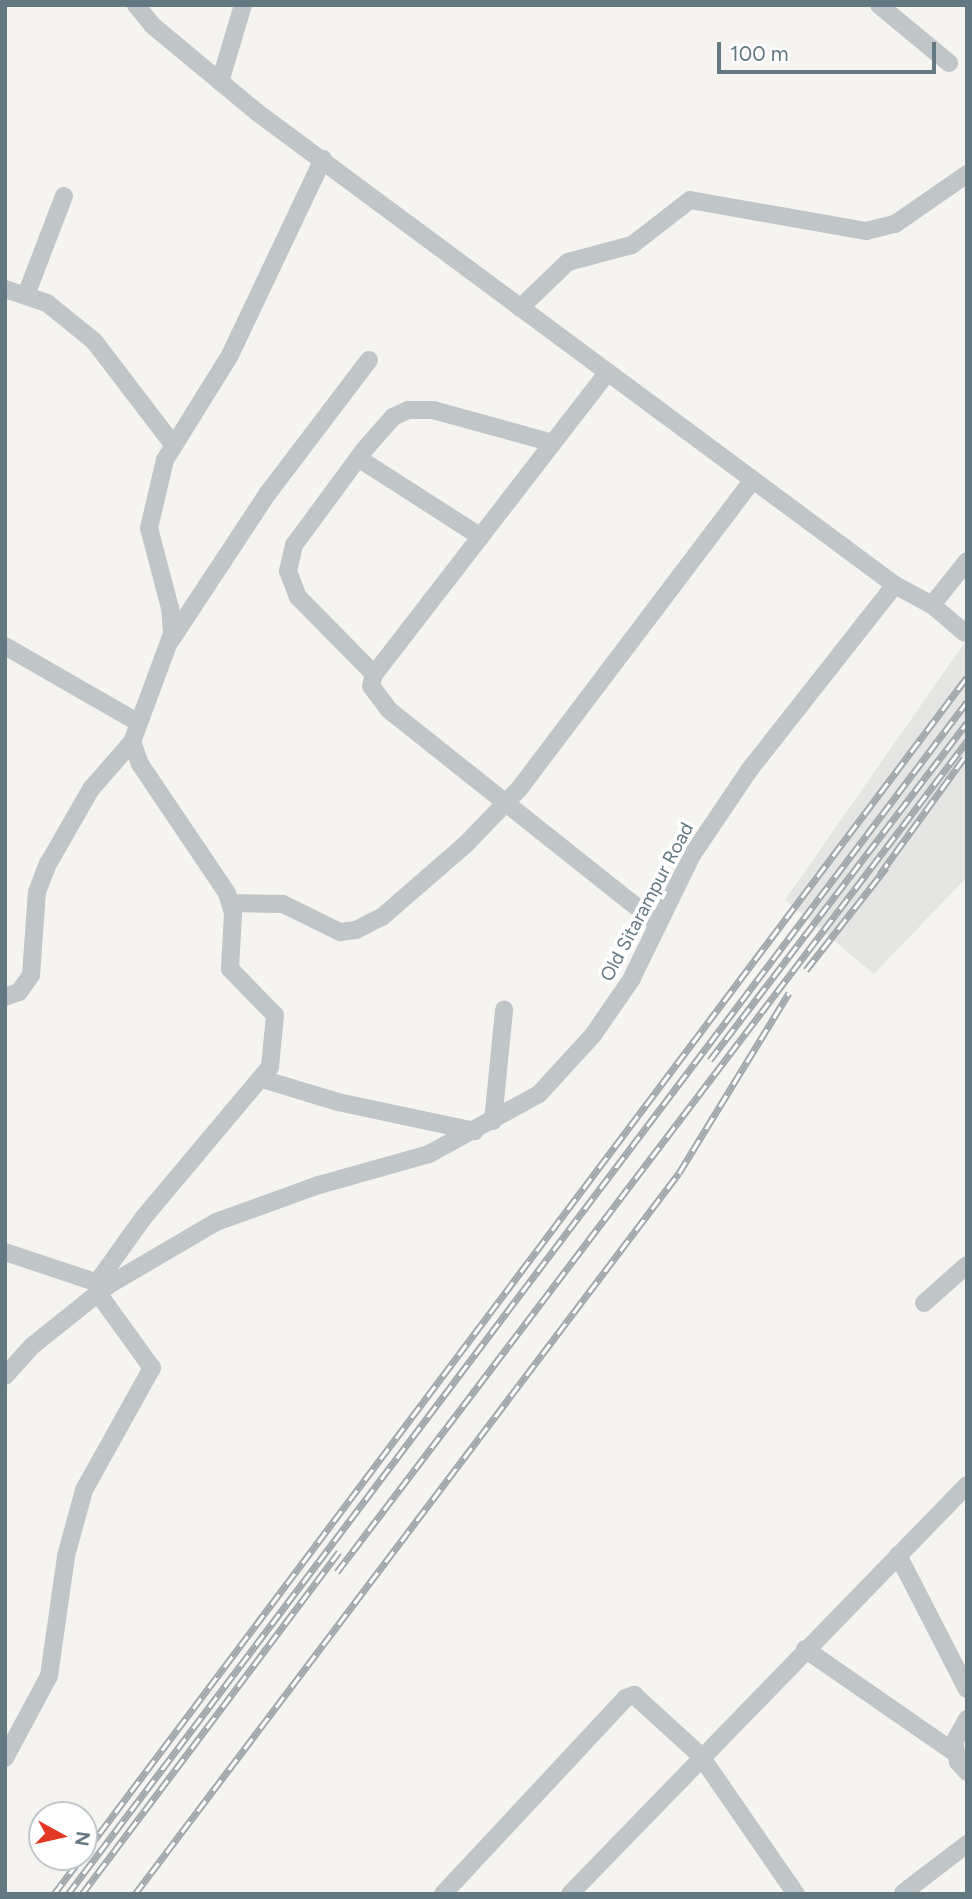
<!DOCTYPE html>
<style>
body{margin:0}
#map{position:relative;width:972px;height:1899px;overflow:hidden;background:#f5f4f1;font-family:Figtree,sans-serif}
div>[style]{position:absolute}
.built>*{inset:0;background:#e5e6e4}
.minor>*{height:18px;margin:-9px;padding:0 9px;transform-origin:9px;border-radius:9px;background:#c0c5c7}
.rail>*{height:7px;margin-top:-3.5px;transform-origin:0;background:repeating-linear-gradient(90deg,#fff 0 13px,#a1a8ac 0 26px);box-sizing:border-box;border-block:2px solid #a1a8ac}
span{translate:-50% -50%;white-space:nowrap;text-align:center;line-height:1.15;-webkit-text-stroke:7px #fff;paint-order:stroke}
.street-label{font-size:19px;color:#647882}
.frame{position:absolute;inset:0;border:7px solid #647882;pointer-events:none}
.north{position:absolute;left:28px;top:1801px;width:70px;height:70px;box-sizing:border-box;background:#fff;border:2px solid #c1c9cd;border-radius:50%;rotate:98deg;font-size:19px;font-weight:700;line-height:28px;text-align:center;color:#647882}
.north::after{content:'';display:block;margin:auto;width:24px;height:32px;background:#e23924;clip-path:polygon(50% 0,100% 100%,50% 72%,0 100%)}
.scale{position:absolute;left:717px;top:42px;width:219px;height:32px;box-sizing:border-box;border:4px solid #647882;border-top:0;padding-left:9px;font-size:21px;line-height:24px;white-space:nowrap;color:#647882;-webkit-text-stroke:5px #fff;paint-order:stroke}
</style>
<div id="map">
<div class="built">
<i style="clip-path:polygon(967px 639px,967px 877px,874px 974px,785px 900px)"></i>
</div>
<div class="minor">
<i style="left:136px;top:5px;width:26px;rotate:51deg"></i>
<i style="left:152px;top:25px;width:138px;rotate:39.7deg"></i>
<i style="left:258px;top:113px;width:793px;rotate:36.54deg"></i>
<i style="left:879px;top:5px;width:91px;rotate:39.6deg"></i>
<i style="left:220px;top:82px;width:80px;rotate:-73.4deg"></i>
<i style="left:5px;top:289px;width:44px;rotate:18.4deg"></i>
<i style="left:47px;top:303px;width:60px;rotate:39deg"></i>
<i style="left:94px;top:341px;width:128px;rotate:52.6deg"></i>
<i style="left:26px;top:295px;width:106px;rotate:-69deg"></i>
<i style="left:520px;top:308px;width:66px;rotate:-43.8deg"></i>
<i style="left:568px;top:262px;width:66px;rotate:-14.9deg"></i>
<i style="left:632px;top:245px;width:73px;rotate:-37.8deg"></i>
<i style="left:690px;top:200px;width:179px;rotate:10deg"></i>
<i style="left:866px;top:231px;width:30px;rotate:-14deg"></i>
<i style="left:895px;top:224px;width:88px;rotate:-34.8deg"></i>
<i style="left:607px;top:373px;width:381px;rotate:127.7deg"></i>
<i style="left:374px;top:674px;width:12px;rotate:104deg"></i>
<i style="left:371px;top:686px;width:30px;rotate:53deg"></i>
<i style="left:389px;top:710px;width:344px;rotate:38.5deg"></i>
<i style="left:358px;top:458px;width:146px;rotate:32.7deg"></i>
<i style="left:932px;top:605px;width:43px;rotate:40.3deg"></i>
<i style="left:171px;top:640px;width:176px;rotate:-56.6deg"></i>
<i style="left:268px;top:493px;width:167px;rotate:-52.8deg"></i>
<i style="left:5px;top:646px;width:152px;rotate:29.9deg"></i>
<i style="left:374px;top:674px;width:108px;rotate:-134.6deg"></i>
<i style="left:298px;top:597px;width:28px;rotate:-111deg"></i>
<i style="left:288px;top:571px;width:27px;rotate:-77deg"></i>
<i style="left:294px;top:545px;width:118px;rotate:-53.6deg"></i>
<i style="left:364px;top:450px;width:44px;rotate:-48.7deg"></i>
<i style="left:393px;top:417px;width:17px;rotate:-25deg"></i>
<i style="left:408px;top:410px;width:25px"></i>
<i style="left:433px;top:410px;width:124px;rotate:15.4deg"></i>
<i style="left:231px;top:903px;width:52px;rotate:1.1deg"></i>
<i style="left:283px;top:904px;width:64px;rotate:26.2deg"></i>
<i style="left:340px;top:932px;width:16px;rotate:-7deg"></i>
<i style="left:356px;top:930px;width:29px;rotate:-27deg"></i>
<i style="left:382px;top:917px;width:113px;rotate:-41deg"></i>
<i style="left:467px;top:843px;width:75px;rotate:-46.1deg"></i>
<i style="left:519px;top:789px;width:386px;rotate:-52.9deg"></i>
<i style="left:5px;top:997px;width:15px;rotate:-20deg"></i>
<i style="left:19px;top:992px;width:21px;rotate:-55deg"></i>
<i style="left:31px;top:975px;width:83px;rotate:-85.9deg"></i>
<i style="left:37px;top:892px;width:30px;rotate:-69deg"></i>
<i style="left:48px;top:864px;width:86px;rotate:-60.2deg"></i>
<i style="left:91px;top:789px;width:62px;rotate:-48.9deg"></i>
<i style="left:262px;top:1079px;width:79px;rotate:16.8deg"></i>
<i style="left:338px;top:1102px;width:140px;rotate:12deg"></i>
<i style="left:493px;top:1121px;width:112px;rotate:-84.3deg"></i>
<i style="left:5px;top:1252px;width:108px;rotate:18.4deg"></i>
<i style="left:96px;top:1284px;width:82px;rotate:-54.4deg"></i>
<i style="left:144px;top:1217px;width:196px;rotate:-50deg"></i>
<i style="left:270px;top:1067px;width:52px;rotate:-84.5deg"></i>
<i style="left:275px;top:1015px;width:64px;rotate:-134.4deg"></i>
<i style="left:230px;top:969px;width:56px;rotate:-86.9deg"></i>
<i style="left:233px;top:913px;width:21px;rotate:-107deg"></i>
<i style="left:227px;top:893px;width:156px;rotate:-124deg"></i>
<i style="left:140px;top:764px;width:23px;rotate:-110deg"></i>
<i style="left:132px;top:742px;width:115px;rotate:-69.7deg"></i>
<i style="left:172px;top:634px;width:26px;rotate:-94deg"></i>
<i style="left:170px;top:608px;width:83px;rotate:-104.7deg"></i>
<i style="left:149px;top:528px;width:70px;rotate:-76.8deg"></i>
<i style="left:165px;top:460px;width:123px;rotate:-58.2deg"></i>
<i style="left:230px;top:355px;width:217px;rotate:-64.6deg"></i>
<i style="left:924px;top:1303px;width:57px;rotate:-41.5deg"></i>
<i style="left:5px;top:1376px;width:40px;rotate:-48deg"></i>
<i style="left:32px;top:1346px;width:96px;rotate:-38.7deg"></i>
<i style="left:107px;top:1286px;width:126px;rotate:-30.4deg"></i>
<i style="left:216px;top:1222px;width:109px;rotate:-19.8deg"></i>
<i style="left:319px;top:1185px;width:114px;rotate:-15.7deg"></i>
<i style="left:429px;top:1154px;width:125px;rotate:-28.6deg"></i>
<i style="left:539px;top:1094px;width:80px;rotate:-47.5deg"></i>
<i style="left:593px;top:1035px;width:67px;rotate:-55.4deg"></i>
<i style="left:631px;top:980px;width:139px;rotate:-64deg"></i>
<i style="left:692px;top:855px;width:104px;rotate:-56deg"></i>
<i style="left:750px;top:769px;width:234px;rotate:-51.8deg"></i>
<i style="left:895px;top:585px;width:42px;rotate:28.4deg"></i>
<i style="left:932px;top:605px;width:56px;rotate:-51.5deg"></i>
<i style="left:898px;top:1555px;width:151px;rotate:62.8deg"></i>
<i style="left:805px;top:1649px;width:183px;rotate:34.7deg"></i>
<i style="left:967px;top:1719px;width:26px;rotate:119deg"></i>
<i style="left:954px;top:1742px;width:20px;rotate:79deg"></i>
<i style="left:958px;top:1762px;width:13px;rotate:48deg"></i>
<i style="left:5px;top:1758px;width:93px;rotate:-61.8deg"></i>
<i style="left:49px;top:1676px;width:121px;rotate:-81.9deg"></i>
<i style="left:66px;top:1556px;width:68px;rotate:-74.7deg"></i>
<i style="left:84px;top:1490px;width:140px;rotate:-60.9deg"></i>
<i style="left:152px;top:1368px;width:92px;rotate:-125.8deg"></i>
<i style="left:903px;top:1893px;width:81px;rotate:-37.4deg"></i>
<i style="left:443px;top:1894px;width:268px;rotate:-47deg"></i>
<i style="left:626px;top:1698px;width:9px;rotate:-21deg"></i>
<i style="left:634px;top:1695px;width:89px;rotate:42.3deg"></i>
<i style="left:700px;top:1755px;width:169px;rotate:55.4deg"></i>
<i style="left:570px;top:1894px;width:570px;rotate:-45.85deg"></i>
</div>
<div class="rail">
<i style="left:880px;top:874px;width:143px;rotate:-54.1deg"></i>
<i style="left:806px;top:970px;width:130px;rotate:-51.9deg"></i>
<i style="left:710px;top:1060px;width:424px;rotate:-52.7deg"></i>
<i style="left:337px;top:1572px;width:1043px;rotate:-52.83deg"></i>
<i style="left:84px;top:1854px;width:1471px;rotate:-53.12deg"></i>
<i style="left:54px;top:1894px;width:46px;rotate:-52.9deg"></i>
<i style="left:68px;top:1894px;width:1493px;rotate:-52.98deg"></i>
<i style="left:82px;top:1894px;width:428px;rotate:-53.1deg"></i>
<i style="left:135px;top:1894px;width:903px;rotate:-52.97deg"></i>
<i style="left:679px;top:1173px;width:211px;rotate:-58.6deg"></i>
</div>
<div class="street-label">
<span style="left:647px;top:902px;rotate:-62deg">Old Sitarampur Road</span>
</div>
<div class="frame"></div>
<div class="north">N</div>
<div class="scale">100 m</div>
</div>
